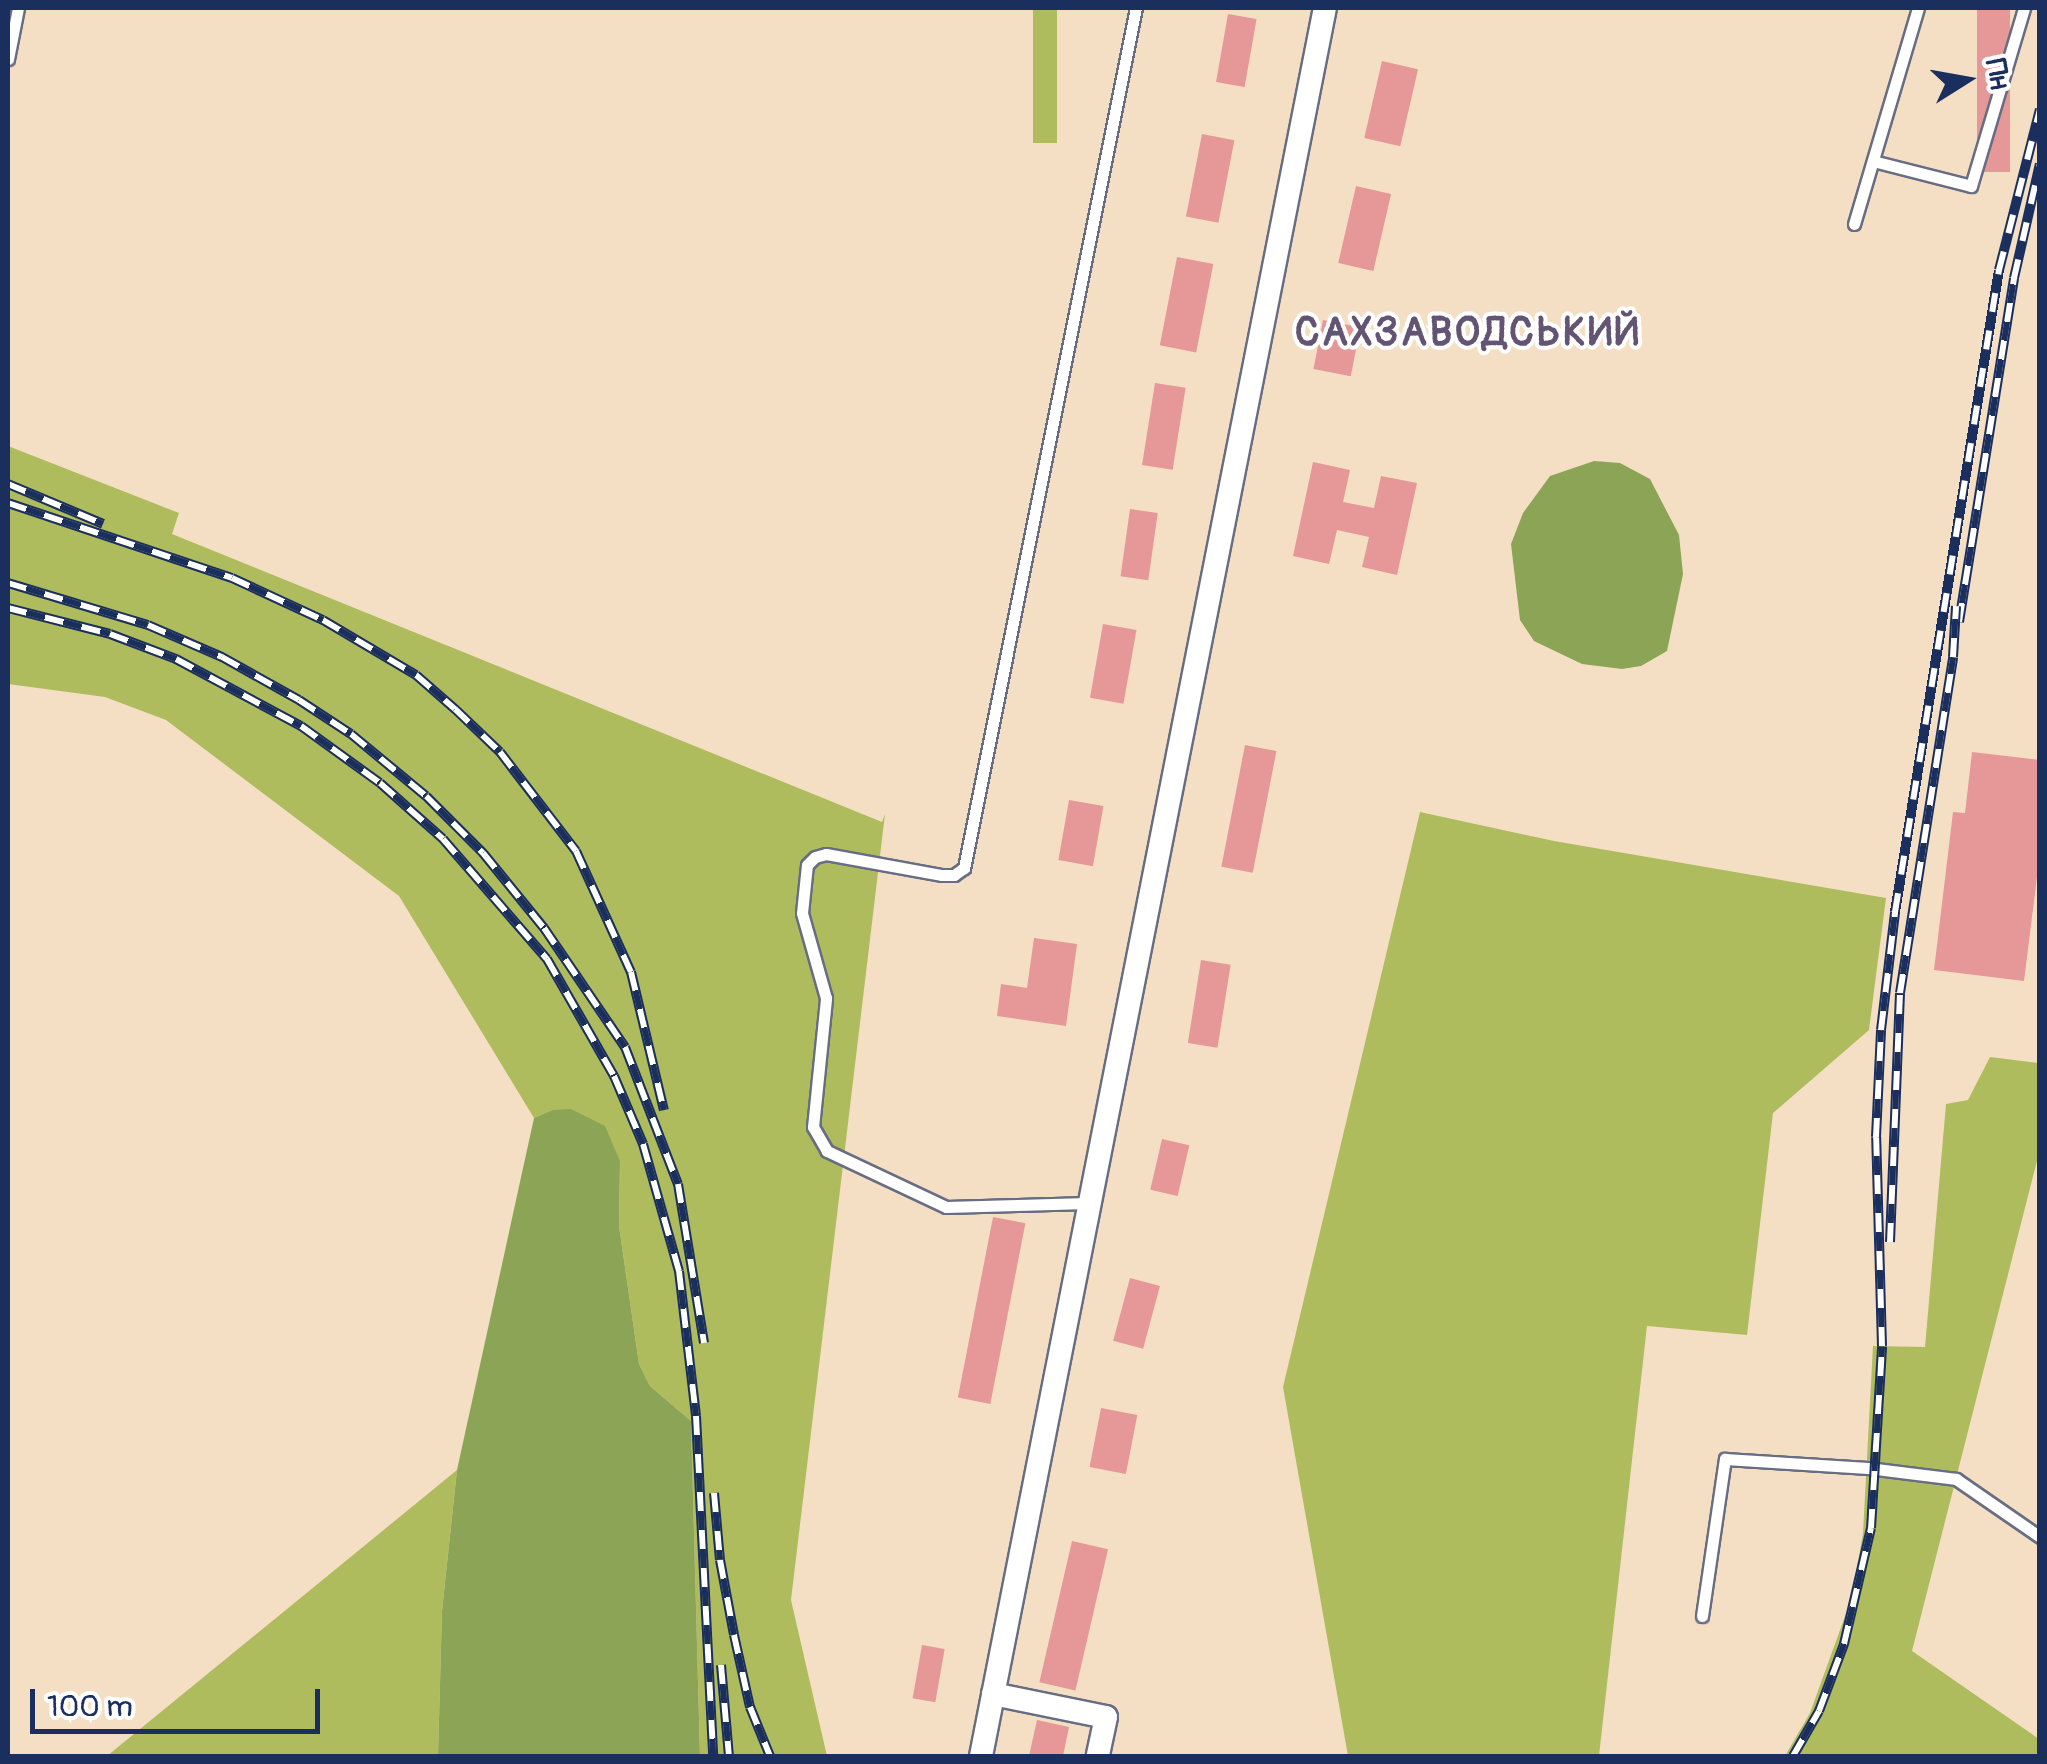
<!DOCTYPE html>
<meta charset="utf-8">
<style>
body{margin:0}
#map{position:relative;width:2047px;height:1764px;overflow:hidden;background:#f5dfc4;font-family:Pangolin,sans-serif}
div>[style]{position:absolute}
.green>*{inset:0;background:#afbc5e;transform-origin:0 0}
.forest>*{inset:0;background:#8ba455}
.building>*{inset:0;background:#e59897;transform-origin:0 0}
.roads{filter:drop-shadow(2px 0 #676d82) drop-shadow(-2px 0 #676d82) drop-shadow(0 2px #676d82) drop-shadow(0 -2px #676d82)}
.lane>*{height:11px;margin:-5.5px;padding:0 5.5px;transform-origin:5.5px;border-radius:5.5px;background:#fff}
.street>*{height:22px;margin:-11px;padding:0 11px;transform-origin:11px;border-radius:11px;background:#fff}
.rail>*{height:10px;margin-top:-5px;transform-origin:0;background:repeating-linear-gradient(90deg,#fff 0 19px,#1b2f5e 0 38px);box-sizing:border-box;border-block:2px solid #1b2f5e}
span{translate:-50% -50%;white-space:nowrap;text-align:center;line-height:1.15;-webkit-text-stroke:8px #fff;paint-order:stroke}
.district-label{font-size:40px;color:#625472;font-weight:700;letter-spacing:2.5px}
.frame{position:absolute;inset:0;border:10px solid #1b2f5e;pointer-events:none}
.north{position:absolute;left:1917px;top:30px;width:100px;height:100px;-webkit-text-stroke:8px #fff;paint-order:stroke;rotate:79deg;font-size:28px;font-weight:700;line-height:40px;text-align:center;color:#1b2f5e}
.north::after{content:'';display:block;margin:auto;width:35px;height:45px;background:#1b2f5e;clip-path:polygon(50% 0,100% 100%,50% 72%,0 100%)}
.scale{position:absolute;left:30px;top:1689px;width:290px;height:45px;box-sizing:border-box;border:5px solid #1b2f5e;border-top:0;padding-left:12px;font-size:30px;line-height:35px;white-space:nowrap;color:#1b2f5e;-webkit-text-stroke:8px #fff;paint-order:stroke}
</style>
<div id="map">
<div class="green">
<i style="left:1033px;top:8px;width:24px;height:135px"></i>
<i style="clip-path:polygon(8px 446px,179px 513px,172px 534px,882px 822px,885px 814px,791px 1600px,827px 1756px,700px 1756px,691px 1421px,650px 1386px,639px 1364px,619px 1226px,620px 1161px,552px 1110px,534px 1118px,399px 896px,166px 720px,105px 697px,8px 684px)"></i>
<i style="clip-path:polygon(1420px 812px,1554px 841px,1886px 898px,1869px 1030px,1773px 1113px,1747px 1335px,1647px 1326px,1599px 1756px,1348px 1756px,1283px 1387px)"></i>
<i style="clip-path:polygon(1990px 1057px,2039px 1063px,2039px 1153px,1912px 1651px,2039px 1739px,2039px 1756px,1785px 1756px,1810px 1713px,1852px 1597px,1863px 1533px,1873px 1346px,1925px 1347px,1946px 1104px,1968px 1100px)"></i>
<i style="clip-path:polygon(457px 1470px,442px 1611px,438px 1756px,107px 1756px)"></i>
</div>
<div class="forest">
<i style="clip-path:polygon(1594px 461px,1620px 463px,1650px 479px,1679px 535px,1683px 574px,1667px 651px,1641px 666px,1622px 669px,1582px 664px,1534px 641px,1520px 620px,1511px 544px,1523px 513px,1550px 476px)"></i>
<i style="clip-path:polygon(571px 1109px,605px 1126px,620px 1161px,619px 1226px,639px 1364px,650px 1386px,691px 1421px,700px 1756px,438px 1756px,442px 1611px,457px 1470px,534px 1118px,552px 1110px)"></i>
</div>
<div class="building">
<i style="left:1977px;top:8px;width:33px;height:164px"></i>
<i style="left:1228px;top:14px;width:29px;height:69px;rotate:10deg"></i>
<i style="left:1382px;top:61px;width:37px;height:79px;rotate:13deg"></i>
<i style="left:1202px;top:134px;width:33px;height:84px;rotate:11deg"></i>
<i style="left:1356px;top:186px;width:36px;height:79px;rotate:13deg"></i>
<i style="left:1177px;top:257px;width:37px;height:90px;rotate:11deg"></i>
<i style="left:1323px;top:320px;width:38px;height:50px;rotate:11deg"></i>
<i style="left:1155px;top:383px;width:31px;height:83px;rotate:9deg"></i>
<i style="clip-path:polygon(1313px 462px,1350px 470px,1343px 502px,1374px 508px,1381px 476px,1417px 483px,1397px 575px,1362px 567px,1369px 537px,1337px 530px,1329px 564px,1293px 556px)"></i>
<i style="left:1130px;top:509px;width:28px;height:68px;rotate:8deg"></i>
<i style="left:1103px;top:624px;width:34px;height:75px;rotate:10deg"></i>
<i style="left:1245px;top:745px;width:32px;height:124px;rotate:11deg"></i>
<i style="clip-path:polygon(1972px 752px,2040px 760px,2040px 853px,2024px 981px,1934px 970px,1953px 812px,1965px 813px)"></i>
<i style="left:1069px;top:800px;width:35px;height:61px;rotate:10deg"></i>
<i style="clip-path:polygon(1034px 938px,1077px 944px,1066px 1026px,997px 1016px,1001px 984px,1027px 988px)"></i>
<i style="left:1201px;top:960px;width:30px;height:84px;rotate:9deg"></i>
<i style="left:1162px;top:1139px;width:28px;height:52px;rotate:13deg"></i>
<i style="left:993px;top:1217px;width:33px;height:184px;rotate:11deg"></i>
<i style="left:1130px;top:1278px;width:31px;height:65px;rotate:15deg"></i>
<i style="left:1101px;top:1408px;width:37px;height:60px;rotate:11deg"></i>
<i style="left:1072px;top:1541px;width:37px;height:145px;rotate:13deg"></i>
<i style="left:922px;top:1645px;width:23px;height:54px;rotate:10deg"></i>
<i style="clip-path:polygon(1037px 1720px,1069px 1727px,1063px 1756px,1029px 1756px)"></i>
</div>
<div class="roads">
<div class="lane">
<i style="left:8px;top:59px;width:52px;rotate:-78.9deg"></i>
<i style="left:1873px;top:161px;width:101px;rotate:14.3deg"></i>
<i style="left:1971px;top:186px;width:186px;rotate:-73.4deg"></i>
<i style="left:1854px;top:224px;width:225px;rotate:-73.5deg"></i>
<i style="left:1088px;top:1203px;width:142px;rotate:178.4deg"></i>
<i style="left:946px;top:1207px;width:132px;rotate:-154.8deg"></i>
<i style="left:827px;top:1151px;width:28px;rotate:-120deg"></i>
<i style="left:813px;top:1127px;width:130px;rotate:-84.2deg"></i>
<i style="left:826px;top:998px;width:88px;rotate:-105.8deg"></i>
<i style="left:802px;top:913px;width:48px;rotate:-84.1deg"></i>
<i style="left:807px;top:865px;width:11px;rotate:-45deg"></i>
<i style="left:815px;top:857px;width:11px;rotate:-15deg"></i>
<i style="left:826px;top:854px;width:118px;rotate:10.3deg"></i>
<i style="left:942px;top:875px;width:12px"></i>
<i style="left:954px;top:875px;width:12px;rotate:-35deg"></i>
<i style="left:964px;top:868px;width:877px;rotate:-78.69deg"></i>
<i style="left:1702px;top:1616px;width:159px;rotate:-81.7deg"></i>
<i style="left:1725px;top:1459px;width:143px;rotate:3.6deg"></i>
<i style="left:1868px;top:1468px;width:89px;rotate:7.1deg"></i>
<i style="left:1956px;top:1479px;width:102px;rotate:34.6deg"></i>
</div>
<div class="street">
<i style="left:993px;top:1694px;width:115px;rotate:11.5deg"></i>
<i style="left:1106px;top:1717px;width:40px;rotate:102deg"></i>
<i style="left:981px;top:1756px;width:1782px;rotate:-78.87deg"></i>
</div>
</div>
<div class="rail">
<i style="left:8px;top:484px;width:103px;rotate:22.8deg"></i>
<i style="left:8px;top:503px;width:236px;rotate:18.5deg"></i>
<i style="left:232px;top:578px;width:100px;rotate:24.8deg"></i>
<i style="left:323px;top:620px;width:108px;rotate:30.6deg"></i>
<i style="left:416px;top:675px;width:52px;rotate:41.1deg"></i>
<i style="left:455px;top:709px;width:62px;rotate:43.7deg"></i>
<i style="left:500px;top:752px;width:125px;rotate:52.5deg"></i>
<i style="left:576px;top:851px;width:133px;rotate:65.6deg"></i>
<i style="left:631px;top:972px;width:142px;rotate:76.6deg"></i>
<i style="left:8px;top:583px;width:146px;rotate:16.7deg"></i>
<i style="left:148px;top:625px;width:81px;rotate:23.4deg"></i>
<i style="left:222px;top:657px;width:88px;rotate:29.2deg"></i>
<i style="left:299px;top:700px;width:62px;rotate:33.2deg"></i>
<i style="left:351px;top:734px;width:97px;rotate:39.6deg"></i>
<i style="left:426px;top:796px;width:81px;rotate:45deg"></i>
<i style="left:483px;top:853px;width:97px;rotate:50.9deg"></i>
<i style="left:544px;top:928px;width:144px;rotate:55.8deg"></i>
<i style="left:625px;top:1047px;width:147px;rotate:68.9deg"></i>
<i style="left:678px;top:1184px;width:161px;rotate:80.7deg"></i>
<i style="left:8px;top:608px;width:105px;rotate:14.3deg"></i>
<i style="left:110px;top:634px;width:71px;rotate:20.7deg"></i>
<i style="left:176px;top:659px;width:142px;rotate:28.2deg"></i>
<i style="left:301px;top:726px;width:97px;rotate:35.8deg"></i>
<i style="left:380px;top:783px;width:84px;rotate:41.6deg"></i>
<i style="left:443px;top:839px;width:159px;rotate:49.1deg"></i>
<i style="left:547px;top:959px;width:135px;rotate:60.2deg"></i>
<i style="left:614px;top:1076px;width:74px;rotate:66.9deg"></i>
<i style="left:643px;top:1144px;width:132px;rotate:74.2deg"></i>
<i style="left:679px;top:1271px;width:146px;rotate:83.3deg"></i>
<i style="left:696px;top:1416px;width:340px;rotate:87.1deg"></i>
<i style="left:1959px;top:622px;width:348px;rotate:-80.9deg"></i>
<i style="left:2014px;top:278px;width:117px;rotate:-77.2deg"></i>
<i style="left:1890px;top:1242px;width:249px;rotate:-87.7deg"></i>
<i style="left:1900px;top:993px;width:340px;rotate:-81deg"></i>
<i style="left:1953px;top:657px;width:51px;rotate:-86.6deg"></i>
<i style="left:714px;top:1493px;width:67px;rotate:84.9deg"></i>
<i style="left:720px;top:1560px;width:76px;rotate:79.4deg"></i>
<i style="left:734px;top:1635px;width:74px;rotate:77.5deg"></i>
<i style="left:750px;top:1707px;width:53px;rotate:67.8deg"></i>
<i style="left:721px;top:1665px;width:91px;rotate:85deg"></i>
<i style="left:1793px;top:1756px;width:52px;rotate:-60deg"></i>
<i style="left:1819px;top:1711px;width:72px;rotate:-69.5deg"></i>
<i style="left:1844px;top:1644px;width:119px;rotate:-76.9deg"></i>
<i style="left:1871px;top:1528px;width:182px;rotate:-86.5deg"></i>
<i style="left:1882px;top:1346px;width:209px;rotate:-91.6deg"></i>
<i style="left:1876px;top:1137px;width:107px;rotate:-87.3deg"></i>
<i style="left:1881px;top:1030px;width:119px;rotate:-83.2deg"></i>
<i style="left:1895px;top:912px;width:650px;rotate:-80.8deg"></i>
<i style="left:1999px;top:270px;width:166px;rotate:-75.7deg"></i>
</div>
<div class="district-label">
<span style="left:1468px;top:333px">САХЗАВОДСЬКИЙ</span>
</div>
<div class="frame"></div>
<div class="north">Пн</div>
<div class="scale">100 m</div>
</div>
